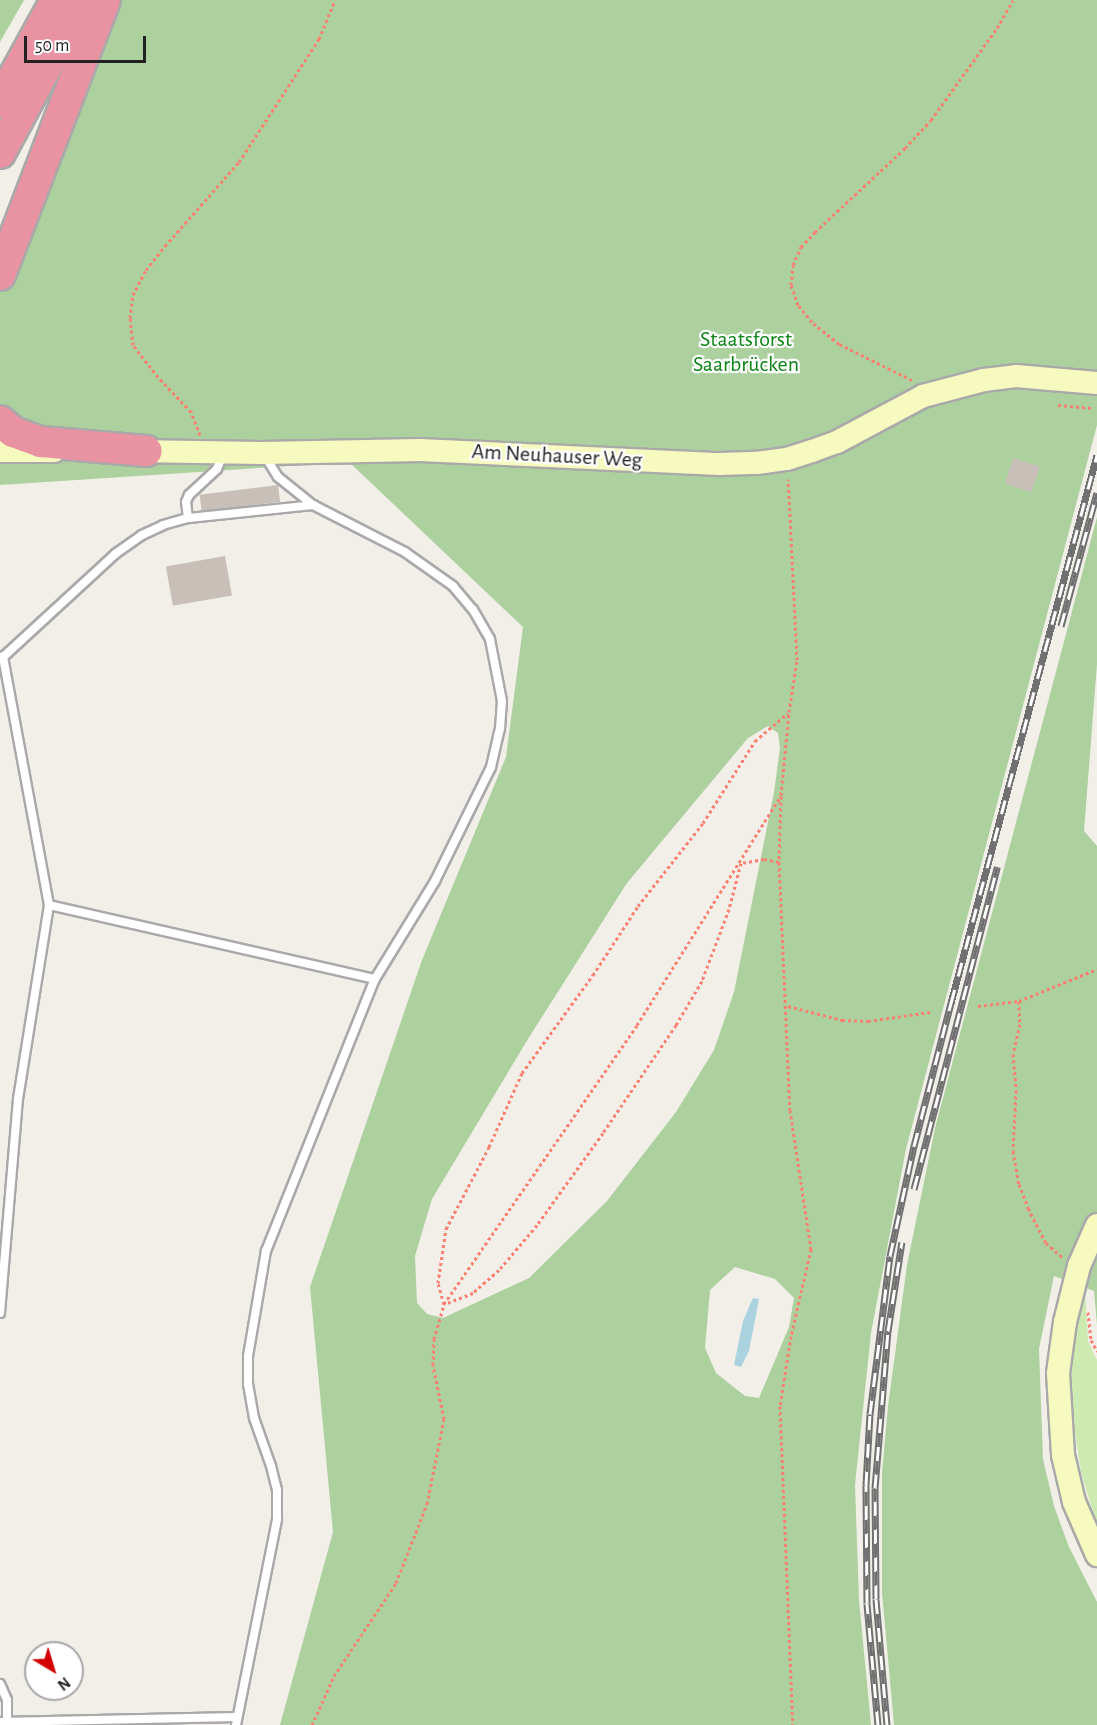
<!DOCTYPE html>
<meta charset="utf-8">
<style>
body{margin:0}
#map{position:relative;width:1097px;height:1725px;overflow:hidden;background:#f2efe9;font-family:"Alegreya Sans",sans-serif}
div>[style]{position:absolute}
.grass>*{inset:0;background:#cdebb0}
.forest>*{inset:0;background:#add19e}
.water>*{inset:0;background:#aad3df}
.building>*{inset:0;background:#c7bfb8;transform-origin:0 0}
.path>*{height:3px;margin-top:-1.5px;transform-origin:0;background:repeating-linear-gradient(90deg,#fa8072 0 3px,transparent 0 6px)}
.roads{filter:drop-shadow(2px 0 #a9a9a9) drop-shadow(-2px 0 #a9a9a9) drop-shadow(0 2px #a9a9a9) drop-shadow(0 -2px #a9a9a9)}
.lane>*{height:8px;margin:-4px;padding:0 4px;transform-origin:4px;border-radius:4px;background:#fff}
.secondary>*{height:22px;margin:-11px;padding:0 11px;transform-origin:11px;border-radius:11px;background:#f7fabf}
.highway>*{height:30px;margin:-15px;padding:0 15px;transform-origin:15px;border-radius:15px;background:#e892a2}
.rail>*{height:7px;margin-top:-3.5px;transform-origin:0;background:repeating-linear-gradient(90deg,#fff 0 14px,#707070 0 28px);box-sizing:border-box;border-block:2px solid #707070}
span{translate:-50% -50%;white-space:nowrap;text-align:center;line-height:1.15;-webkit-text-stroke:4.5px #fff;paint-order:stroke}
.park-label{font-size:22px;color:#0c8416}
.street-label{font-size:22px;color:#222}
.north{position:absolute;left:24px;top:1641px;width:60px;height:60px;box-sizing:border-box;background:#fff;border:2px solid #a7a7a7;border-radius:50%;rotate:142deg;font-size:16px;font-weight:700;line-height:24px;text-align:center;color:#222}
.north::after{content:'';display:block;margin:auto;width:21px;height:27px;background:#d40000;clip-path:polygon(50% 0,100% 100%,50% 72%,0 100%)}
.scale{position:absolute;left:24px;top:36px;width:122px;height:27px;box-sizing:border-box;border:3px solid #222;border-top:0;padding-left:8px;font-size:18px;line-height:21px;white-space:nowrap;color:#222;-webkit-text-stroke:4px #fff;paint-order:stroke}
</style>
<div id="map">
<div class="grass">
<i style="clip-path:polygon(1085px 1288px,1088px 1341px,1097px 1360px,1097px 1525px,1081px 1472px,1071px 1407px,1072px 1366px,1078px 1317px)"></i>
</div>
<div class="forest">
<i style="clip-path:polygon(0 0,24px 0,0 42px)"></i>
<i style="clip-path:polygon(evenodd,119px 0,1097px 0,1097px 425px,906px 1149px,871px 1333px,855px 1485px,859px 1600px,871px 1725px,280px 1725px,333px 1532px,310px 1287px,422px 960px,506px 757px,523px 627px,349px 462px,0 485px,0 227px,39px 146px,119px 0,768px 726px,778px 733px,780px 748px,774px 792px,734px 992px,714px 1050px,676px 1112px,607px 1201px,529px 1278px,443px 1318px,427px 1314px,417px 1303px,415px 1256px,432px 1199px,528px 1039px,627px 883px,748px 738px,768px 726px,119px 0,735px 1267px,775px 1279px,794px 1298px,789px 1327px,759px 1398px,745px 1396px,716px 1373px,705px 1348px,710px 1290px,735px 1267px)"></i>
<i style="clip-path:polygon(1097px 517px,1097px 664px,1084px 831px,1097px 846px,1097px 1325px,1094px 1291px,1054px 1276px,1039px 1349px,1043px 1459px,1054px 1506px,1069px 1547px,1097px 1602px,1097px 1725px,894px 1725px,882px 1593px,882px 1473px,888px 1406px,907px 1265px,935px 1128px)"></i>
</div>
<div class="water">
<i style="clip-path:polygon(753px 1298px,759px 1299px,749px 1351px,741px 1367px,734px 1365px,743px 1321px)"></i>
</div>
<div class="building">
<i style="left:1013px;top:458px;width:28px;height:27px;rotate:17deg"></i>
<i style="left:278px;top:485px;width:17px;height:79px;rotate:83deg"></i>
<i style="left:225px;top:556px;width:40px;height:60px;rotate:80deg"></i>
</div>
<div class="path">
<i style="left:912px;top:380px;width:81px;rotate:-153.7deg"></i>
<i style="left:839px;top:344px;width:35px;rotate:-141deg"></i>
<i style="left:812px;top:322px;width:22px;rotate:-129deg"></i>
<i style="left:798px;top:305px;width:21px;rotate:-109deg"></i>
<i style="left:791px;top:285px;width:20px;rotate:-84deg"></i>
<i style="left:793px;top:265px;width:20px;rotate:-66deg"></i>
<i style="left:801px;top:247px;width:21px;rotate:-47deg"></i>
<i style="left:815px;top:232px;width:123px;rotate:-43deg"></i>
<i style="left:905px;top:148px;width:38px;rotate:-47deg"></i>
<i style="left:931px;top:120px;width:113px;rotate:-54.3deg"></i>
<i style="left:997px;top:28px;width:32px;rotate:-60deg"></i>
<i style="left:1058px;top:405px;width:34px;rotate:5deg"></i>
<i style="left:200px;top:435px;width:25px;rotate:-111deg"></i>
<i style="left:191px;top:412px;width:48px;rotate:-133.3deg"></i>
<i style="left:158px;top:377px;width:41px;rotate:-128deg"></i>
<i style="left:133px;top:345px;width:27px;rotate:-96deg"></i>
<i style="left:130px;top:318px;width:23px;rotate:-83deg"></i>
<i style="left:133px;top:295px;width:28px;rotate:-63deg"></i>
<i style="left:146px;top:270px;width:31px;rotate:-52deg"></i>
<i style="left:165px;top:246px;width:112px;rotate:-48.6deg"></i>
<i style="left:239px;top:162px;width:147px;rotate:-57deg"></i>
<i style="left:319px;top:39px;width:42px;rotate:-67.7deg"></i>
<i style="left:781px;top:796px;width:66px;rotate:91.7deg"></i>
<i style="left:779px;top:862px;width:248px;rotate:87.5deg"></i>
<i style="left:790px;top:1110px;width:141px;rotate:81.4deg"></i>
<i style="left:811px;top:1249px;width:89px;rotate:102.9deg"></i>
<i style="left:791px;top:1336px;width:71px;rotate:98.9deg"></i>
<i style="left:780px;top:1406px;width:319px;rotate:87.7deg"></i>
<i style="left:779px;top:862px;width:15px;rotate:-169deg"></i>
<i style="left:764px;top:859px;width:23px;rotate:170deg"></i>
<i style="left:741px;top:863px;width:48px;rotate:104.6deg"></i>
<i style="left:729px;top:909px;width:77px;rotate:110.6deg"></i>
<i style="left:702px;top:981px;width:51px;rotate:120.6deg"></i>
<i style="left:676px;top:1025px;width:130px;rotate:124.1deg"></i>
<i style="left:603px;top:1133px;width:113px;rotate:125.7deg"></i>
<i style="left:537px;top:1225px;width:59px;rotate:130.2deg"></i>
<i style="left:499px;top:1270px;width:35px;rotate:139deg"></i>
<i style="left:473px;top:1293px;width:31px;rotate:159deg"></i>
<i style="left:444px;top:1304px;width:22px;rotate:-106deg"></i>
<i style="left:438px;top:1283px;width:55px;rotate:-81.6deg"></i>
<i style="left:446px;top:1229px;width:93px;rotate:-62.3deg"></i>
<i style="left:489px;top:1147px;width:81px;rotate:-66deg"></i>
<i style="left:522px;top:1073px;width:121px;rotate:-54.1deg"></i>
<i style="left:593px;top:975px;width:82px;rotate:-56.9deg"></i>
<i style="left:638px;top:906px;width:105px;rotate:-51.9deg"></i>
<i style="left:703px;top:823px;width:97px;rotate:-57.6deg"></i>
<i style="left:755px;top:741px;width:43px;rotate:-40.3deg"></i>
<i style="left:1019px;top:1001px;width:84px;rotate:-22.3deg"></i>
<i style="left:788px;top:1006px;width:56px;rotate:14.5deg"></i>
<i style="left:842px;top:1020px;width:26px;rotate:2deg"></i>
<i style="left:868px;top:1021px;width:63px;rotate:-8.3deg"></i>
<i style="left:978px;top:1006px;width:41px;rotate:-7deg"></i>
<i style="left:1019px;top:1001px;width:23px;rotate:88deg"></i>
<i style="left:1020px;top:1024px;width:31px;rotate:103deg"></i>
<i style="left:1013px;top:1054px;width:36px;rotate:85deg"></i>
<i style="left:1016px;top:1090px;width:61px;rotate:92.8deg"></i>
<i style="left:1013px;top:1151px;width:34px;rotate:80deg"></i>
<i style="left:1019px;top:1184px;width:26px;rotate:69deg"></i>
<i style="left:1028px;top:1208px;width:39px;rotate:63deg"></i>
<i style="left:1046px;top:1243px;width:21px;rotate:41deg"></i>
<i style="left:1088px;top:1312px;width:28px;rotate:84deg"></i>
<i style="left:1091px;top:1340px;width:13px;rotate:61deg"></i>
<i style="left:312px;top:1725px;width:54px;rotate:-65.8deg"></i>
<i style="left:334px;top:1676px;width:112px;rotate:-56.3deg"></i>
<i style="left:396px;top:1583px;width:85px;rotate:-68.6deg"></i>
<i style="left:427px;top:1504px;width:87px;rotate:-78.7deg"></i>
<i style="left:444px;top:1419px;width:55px;rotate:-101.5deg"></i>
<i style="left:433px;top:1365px;width:26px;rotate:-88deg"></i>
<i style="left:434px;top:1339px;width:36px;rotate:-74deg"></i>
<i style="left:444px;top:1304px;width:339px;rotate:-55.3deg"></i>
<i style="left:637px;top:1025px;width:271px;rotate:-57.9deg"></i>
<i style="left:781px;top:795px;width:83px;rotate:-84.5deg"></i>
<i style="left:789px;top:712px;width:53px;rotate:-81.3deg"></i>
<i style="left:797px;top:660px;width:181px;rotate:-92.8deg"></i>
</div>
<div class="roads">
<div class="lane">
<i style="left:188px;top:518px;width:16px;rotate:-97deg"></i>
<i style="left:186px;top:502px;width:8px;rotate:-67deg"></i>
<i style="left:189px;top:495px;width:38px;rotate:-43deg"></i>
<i style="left:217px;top:469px;width:16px;rotate:-68deg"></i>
<i style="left:1px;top:659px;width:155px;rotate:-42.6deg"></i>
<i style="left:115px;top:554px;width:33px;rotate:-35deg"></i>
<i style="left:142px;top:535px;width:23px;rotate:-25deg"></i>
<i style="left:163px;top:525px;width:26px;rotate:-16deg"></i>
<i style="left:188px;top:518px;width:126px;rotate:-5.9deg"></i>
<i style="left:49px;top:905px;width:334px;rotate:12.8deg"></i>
<i style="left:0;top:1313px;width:215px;rotate:-85.2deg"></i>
<i style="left:18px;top:1099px;width:196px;rotate:-80.9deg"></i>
<i style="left:49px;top:905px;width:253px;rotate:-100.5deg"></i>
<i style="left:0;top:1684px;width:17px;rotate:66deg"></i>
<i style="left:7px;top:1700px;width:25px;rotate:90deg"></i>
<i style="left:0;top:1722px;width:237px;rotate:-1.2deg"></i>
<i style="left:236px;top:1725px;width:210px;rotate:-78.7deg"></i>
<i style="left:277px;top:1519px;width:29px;rotate:-90deg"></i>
<i style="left:277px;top:1490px;width:25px;rotate:-104deg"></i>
<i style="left:271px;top:1466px;width:51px;rotate:-109.5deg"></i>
<i style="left:254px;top:1418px;width:35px;rotate:-100deg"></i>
<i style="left:248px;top:1384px;width:28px;rotate:-90deg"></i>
<i style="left:248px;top:1356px;width:107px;rotate:-80.3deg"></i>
<i style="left:266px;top:1251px;width:293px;rotate:-68.2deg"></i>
<i style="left:375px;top:979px;width:115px;rotate:-58.5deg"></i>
<i style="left:435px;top:881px;width:127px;rotate:-63.8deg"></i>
<i style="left:491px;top:767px;width:39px;rotate:-77deg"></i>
<i style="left:500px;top:729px;width:28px;rotate:-86deg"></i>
<i style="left:502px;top:701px;width:63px;rotate:-101deg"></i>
<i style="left:490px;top:639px;width:34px;rotate:-120deg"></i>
<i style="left:473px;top:610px;width:31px;rotate:-130deg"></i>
<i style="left:453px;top:586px;width:59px;rotate:-144.7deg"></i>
<i style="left:405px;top:552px;width:103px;rotate:-152.9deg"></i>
<i style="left:313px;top:505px;width:45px;rotate:-141.3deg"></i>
<i style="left:278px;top:477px;width:26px;rotate:-122deg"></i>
</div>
<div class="secondary">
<i style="left:0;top:451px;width:54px"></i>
<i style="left:132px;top:451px;width:130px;rotate:0.9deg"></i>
<i style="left:262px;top:453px;width:158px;rotate:-1.1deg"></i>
<i style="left:420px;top:450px;width:300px;rotate:2.7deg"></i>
<i style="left:720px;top:464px;width:37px;rotate:-2deg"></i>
<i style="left:757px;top:463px;width:30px;rotate:-8deg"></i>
<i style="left:787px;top:459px;width:26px;rotate:-18deg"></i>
<i style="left:812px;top:451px;width:27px;rotate:-20deg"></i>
<i style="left:837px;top:442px;width:98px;rotate:-28.1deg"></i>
<i style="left:923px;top:396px;width:63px;rotate:-14.7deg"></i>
<i style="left:984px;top:380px;width:32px;rotate:-7deg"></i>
<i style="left:1016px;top:376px;width:81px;rotate:4.9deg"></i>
<i style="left:1097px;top:1225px;width:45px;rotate:113.7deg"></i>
<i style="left:1079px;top:1266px;width:58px;rotate:104deg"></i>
<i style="left:1065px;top:1322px;width:51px;rotate:97.8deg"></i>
<i style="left:1058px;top:1373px;width:82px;rotate:86.5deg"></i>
<i style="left:1063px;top:1455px;width:48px;rotate:76.8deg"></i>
<i style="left:1074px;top:1502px;width:58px;rotate:66.5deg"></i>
</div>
<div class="highway">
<i style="left:0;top:102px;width:116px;rotate:-61.2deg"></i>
<i style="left:0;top:153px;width:174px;rotate:-61.8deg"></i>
<i style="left:0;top:275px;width:294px;rotate:-69.1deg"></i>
<i style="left:0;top:421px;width:17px;rotate:40deg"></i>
<i style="left:13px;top:432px;width:30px;rotate:20deg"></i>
<i style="left:41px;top:442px;width:106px;rotate:4.9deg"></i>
</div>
</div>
<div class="rail">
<i style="left:1061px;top:626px;width:138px;rotate:-74.9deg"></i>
<i style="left:914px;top:1189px;width:333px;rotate:-75.5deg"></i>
<i style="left:878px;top:1725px;width:122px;rotate:-95.2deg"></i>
<i style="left:867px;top:1603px;width:118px;rotate:-90.5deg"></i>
<i style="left:866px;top:1485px;width:71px;rotate:-86.8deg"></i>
<i style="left:870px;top:1414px;width:159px;rotate:-82.8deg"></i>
<i style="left:890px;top:1256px;width:113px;rotate:-77.7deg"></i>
<i style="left:914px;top:1146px;width:148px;rotate:-75.5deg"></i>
<i style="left:951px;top:1003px;width:567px;rotate:-75.08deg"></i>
<i style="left:887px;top:1725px;width:126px;rotate:-95deg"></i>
<i style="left:876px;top:1599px;width:111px;rotate:-90.5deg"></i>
<i style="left:875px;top:1488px;width:158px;rotate:-85.3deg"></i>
<i style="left:888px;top:1331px;width:90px;rotate:-81.1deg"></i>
</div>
<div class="park-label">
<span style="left:746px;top:352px">Staatsforst<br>Saarbrücken</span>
</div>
<div class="street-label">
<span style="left:557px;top:456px;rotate:3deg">Am Neuhauser Weg</span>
</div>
<div class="north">N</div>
<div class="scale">50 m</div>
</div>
